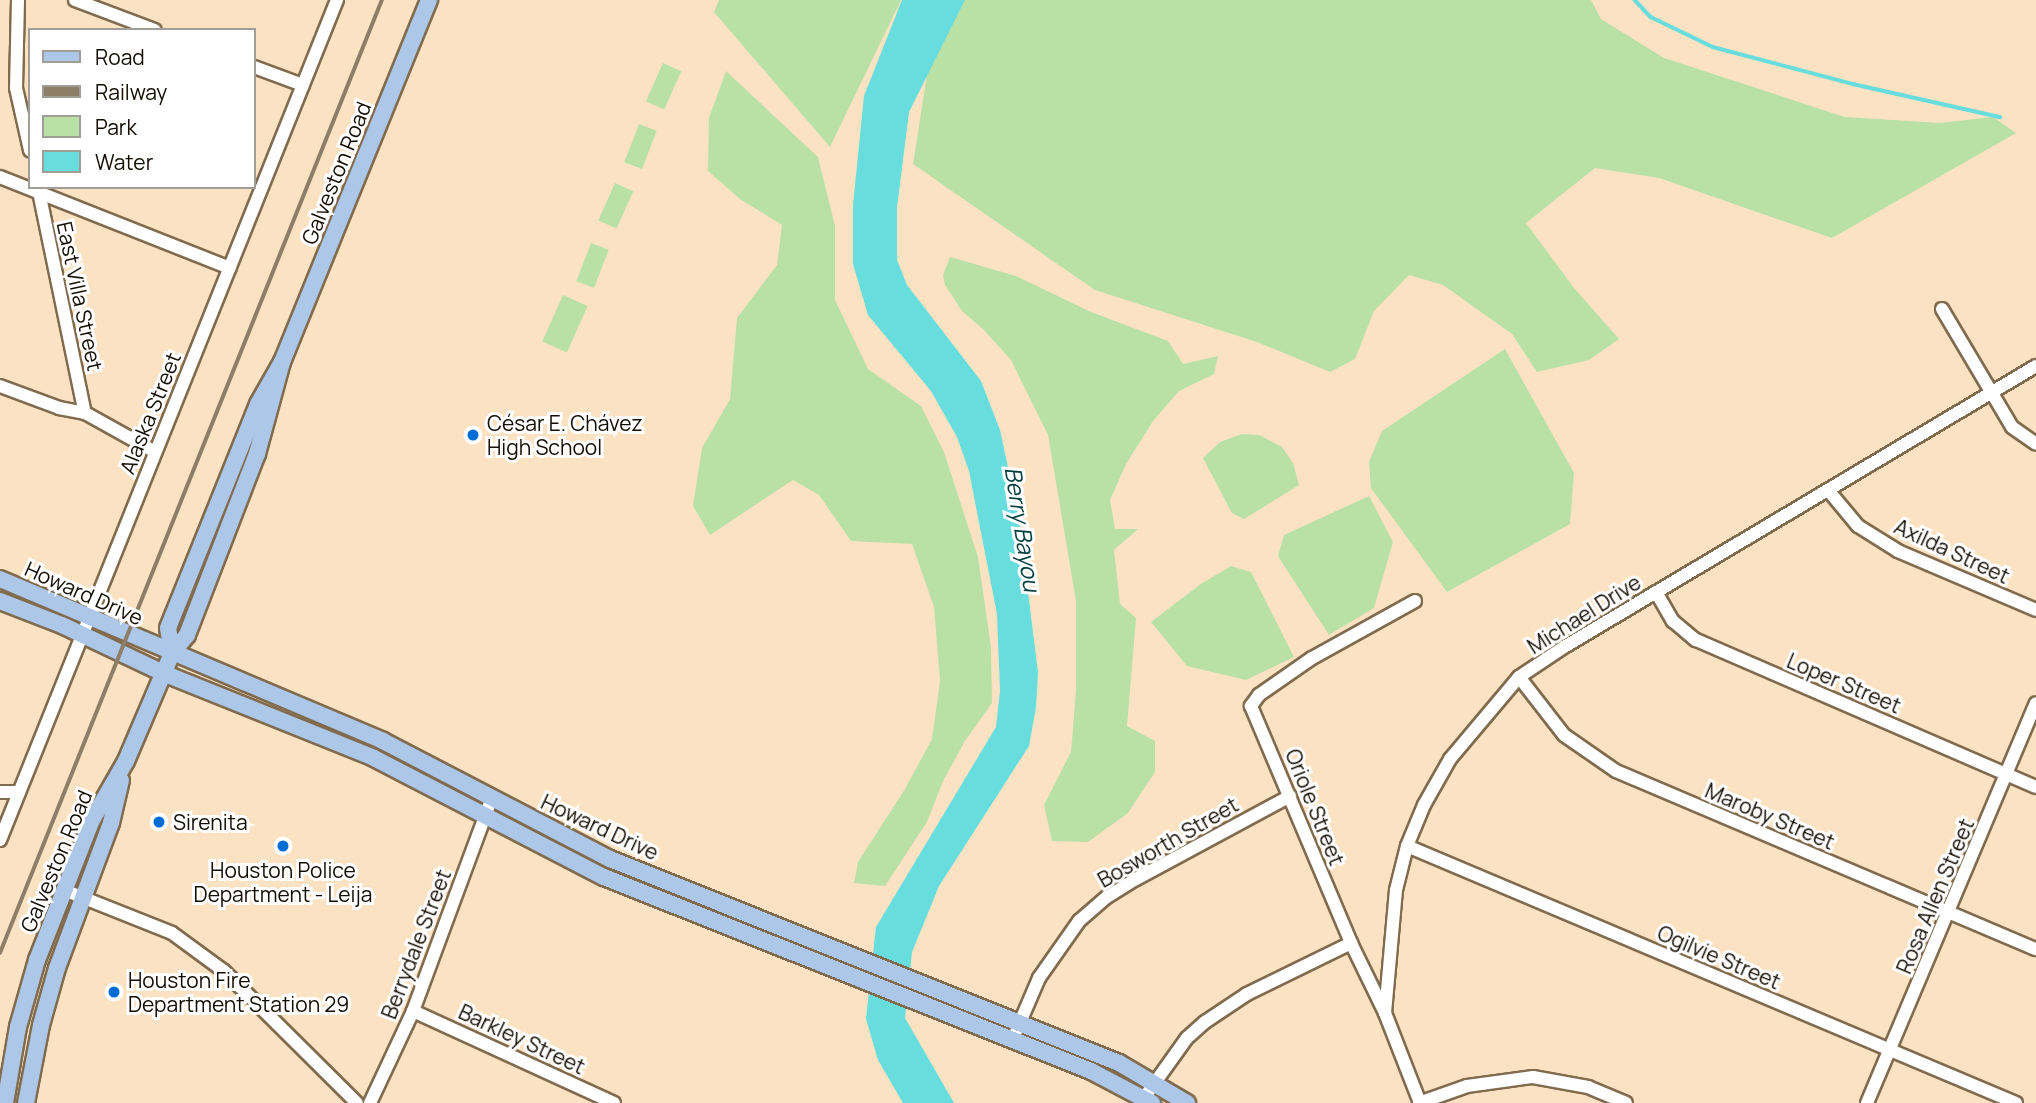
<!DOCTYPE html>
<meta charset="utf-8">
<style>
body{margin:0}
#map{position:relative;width:2036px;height:1103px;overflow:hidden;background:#fbe2c2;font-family:Manrope,sans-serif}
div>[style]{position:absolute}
.green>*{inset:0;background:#b9e1a5;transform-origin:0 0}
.water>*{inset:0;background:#67dddd}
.stream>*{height:3.5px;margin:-1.75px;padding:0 1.75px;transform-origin:1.75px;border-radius:1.75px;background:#67dddd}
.roads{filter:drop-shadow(2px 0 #806b4e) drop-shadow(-2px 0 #806b4e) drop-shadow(0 2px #806b4e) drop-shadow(0 -2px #806b4e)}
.minor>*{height:12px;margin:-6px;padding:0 6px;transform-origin:6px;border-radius:6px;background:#fff}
.major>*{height:16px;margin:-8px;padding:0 8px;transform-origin:8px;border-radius:8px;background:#adc7e9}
.rail>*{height:3.5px;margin:-1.75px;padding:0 1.75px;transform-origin:1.75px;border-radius:1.75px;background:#8e7e68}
.dots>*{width:19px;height:19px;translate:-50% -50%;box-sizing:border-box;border:4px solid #fff;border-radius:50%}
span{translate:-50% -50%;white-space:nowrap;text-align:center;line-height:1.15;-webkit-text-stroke:6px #fff;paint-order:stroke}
.street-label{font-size:21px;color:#140d03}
.poi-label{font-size:21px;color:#140d03}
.left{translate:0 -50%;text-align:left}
.water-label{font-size:23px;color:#043e3f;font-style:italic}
.legend{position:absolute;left:28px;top:28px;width:228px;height:161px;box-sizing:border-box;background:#fff;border:2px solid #a19e9a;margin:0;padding:9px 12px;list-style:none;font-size:21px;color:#140d03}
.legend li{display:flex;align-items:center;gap:14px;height:35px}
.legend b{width:35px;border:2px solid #a19e9a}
</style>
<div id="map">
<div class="green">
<i style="clip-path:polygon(719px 0,901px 0,830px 147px,714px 12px)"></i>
<i style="clip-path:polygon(965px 0,1591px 0,1601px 19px,1664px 58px,1845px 117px,1940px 123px,1993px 117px,2016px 133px,1832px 238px,1659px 178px,1595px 168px,1526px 223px,1574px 288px,1619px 339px,1589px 360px,1537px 372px,1512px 334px,1443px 285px,1409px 275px,1374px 311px,1355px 359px,1330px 372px,1257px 342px,1095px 290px,913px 164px,928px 69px)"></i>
<i style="left:663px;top:63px;width:20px;height:42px;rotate:24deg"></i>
<i style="clip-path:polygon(726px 71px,818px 157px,835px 226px,835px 300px,868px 369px,921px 406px,944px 452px,978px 557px,991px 647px,992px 703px,965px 741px,943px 781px,927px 822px,885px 886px,854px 883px,858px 862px,905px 789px,932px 739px,940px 681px,934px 607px,912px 544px,851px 541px,819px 495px,793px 480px,710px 535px,693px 506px,702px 448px,730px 399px,737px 318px,777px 265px,782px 225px,740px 199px,708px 171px,709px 118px)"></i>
<i style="left:639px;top:124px;width:19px;height:41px;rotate:21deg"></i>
<i style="left:615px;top:183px;width:20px;height:41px;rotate:24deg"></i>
<i style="left:591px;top:243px;width:19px;height:41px;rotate:21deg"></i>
<i style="clip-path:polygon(950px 257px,1016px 276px,1091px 312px,1168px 341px,1183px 364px,1218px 356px,1214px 374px,1179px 391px,1153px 421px,1126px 464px,1110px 500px,1115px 529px,1138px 529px,1114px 550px,1120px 604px,1136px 618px,1127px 726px,1155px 741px,1155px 772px,1128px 813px,1088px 842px,1052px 841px,1044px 805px,1071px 752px,1076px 691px,1076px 601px,1048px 435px,1011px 360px,983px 329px,962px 311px,945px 285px,943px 275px)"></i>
<i style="left:563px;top:295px;width:27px;height:51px;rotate:24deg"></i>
<i style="clip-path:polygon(1505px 349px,1574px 473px,1570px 524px,1447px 592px,1371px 488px,1369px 462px,1382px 431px)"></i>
<i style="clip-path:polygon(1242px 434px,1259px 435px,1282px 447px,1293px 463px,1299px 485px,1244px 519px,1232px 513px,1203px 458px,1220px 442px)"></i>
<i style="clip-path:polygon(1369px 496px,1393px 542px,1374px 608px,1329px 635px,1278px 556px,1284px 535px)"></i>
<i style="clip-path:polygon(1231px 566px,1251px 572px,1294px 657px,1246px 680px,1187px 666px,1151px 622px,1201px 584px)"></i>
</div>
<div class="water">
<i style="clip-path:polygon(902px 0,965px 0,909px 112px,897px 207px,897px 260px,907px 285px,981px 381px,1000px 430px,1019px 519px,1038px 673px,1036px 707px,1029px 746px,939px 886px,912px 952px,905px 1018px,954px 1103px,903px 1103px,878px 1060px,866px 1019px,876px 927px,996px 727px,1000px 691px,997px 614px,969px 471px,957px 437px,931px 391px,868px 315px,853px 264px,853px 205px,864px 96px)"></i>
</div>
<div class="stream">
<i style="left:1635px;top:0;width:23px;rotate:47deg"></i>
<i style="left:1651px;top:17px;width:69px;rotate:25.8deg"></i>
<i style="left:1713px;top:47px;width:145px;rotate:14.8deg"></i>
<i style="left:1853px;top:84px;width:151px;rotate:12.7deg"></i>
</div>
<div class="roads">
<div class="minor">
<i style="left:18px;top:0;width:88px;rotate:91.3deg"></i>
<i style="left:16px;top:88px;width:64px;rotate:77.3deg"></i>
<i style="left:75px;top:0;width:85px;rotate:20.6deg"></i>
<i style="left:254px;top:67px;width:52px;rotate:20.2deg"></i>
<i style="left:0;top:177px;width:247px;rotate:21.6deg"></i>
<i style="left:38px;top:187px;width:231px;rotate:78.3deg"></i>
<i style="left:1942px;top:309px;width:137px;rotate:59.3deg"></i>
<i style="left:2012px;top:427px;width:29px;rotate:35deg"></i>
<i style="left:0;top:386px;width:63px;rotate:20.4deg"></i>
<i style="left:59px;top:408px;width:26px;rotate:11deg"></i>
<i style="left:85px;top:413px;width:80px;rotate:29.1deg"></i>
<i style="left:1828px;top:490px;width:47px;rotate:50.2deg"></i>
<i style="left:1858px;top:526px;width:47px;rotate:32deg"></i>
<i style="left:1898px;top:551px;width:150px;rotate:23.1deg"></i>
<i style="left:1656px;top:592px;width:34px;rotate:60deg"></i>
<i style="left:1673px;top:621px;width:30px;rotate:40deg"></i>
<i style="left:1696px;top:640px;width:370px;rotate:23.4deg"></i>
<i style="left:1415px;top:601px;width:118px;rotate:151deg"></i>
<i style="left:1312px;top:658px;width:65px;rotate:145.1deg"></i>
<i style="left:1259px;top:695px;width:14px;rotate:126deg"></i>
<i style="left:1251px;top:706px;width:257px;rotate:67.1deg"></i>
<i style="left:1351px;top:943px;width:78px;rotate:64.1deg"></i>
<i style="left:1385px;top:1013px;width:97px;rotate:68.7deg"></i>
<i style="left:1519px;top:677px;width:73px;rotate:52.2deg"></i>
<i style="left:1564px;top:735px;width:63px;rotate:34.7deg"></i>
<i style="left:1616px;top:771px;width:456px;rotate:23deg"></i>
<i style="left:0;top:792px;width:19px"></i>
<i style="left:0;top:840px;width:905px;rotate:-68.14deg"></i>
<i style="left:1407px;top:846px;width:661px;rotate:22.88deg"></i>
<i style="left:64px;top:890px;width:116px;rotate:21.7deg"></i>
<i style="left:172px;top:933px;width:64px;rotate:36.2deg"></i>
<i style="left:224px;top:971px;width:187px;rotate:44.8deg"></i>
<i style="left:413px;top:1011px;width:221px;rotate:24.6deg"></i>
<i style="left:1385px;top:1013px;width:123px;rotate:-84.9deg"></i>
<i style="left:1396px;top:890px;width:45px;rotate:-76deg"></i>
<i style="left:1407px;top:846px;width:44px;rotate:-67.5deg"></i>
<i style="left:1424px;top:805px;width:53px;rotate:-60.5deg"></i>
<i style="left:1450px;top:759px;width:107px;rotate:-49.9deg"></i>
<i style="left:1519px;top:677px;width:54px;rotate:-33.7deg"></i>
<i style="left:1564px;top:647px;width:549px;rotate:-30.77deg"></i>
<i style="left:1012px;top:1041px;width:69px;rotate:-66.8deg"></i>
<i style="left:1039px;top:978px;width:70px;rotate:-54.9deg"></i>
<i style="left:1079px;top:921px;width:37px;rotate:-41deg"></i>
<i style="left:1107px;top:897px;width:34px;rotate:-32deg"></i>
<i style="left:1136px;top:879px;width:175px;rotate:-28.3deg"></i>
<i style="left:1144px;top:1098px;width:74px;rotate:-54.4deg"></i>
<i style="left:1187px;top:1038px;width:24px;rotate:-42deg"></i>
<i style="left:1205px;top:1022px;width:50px;rotate:-33.7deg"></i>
<i style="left:1247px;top:994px;width:116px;rotate:-26.1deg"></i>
<i style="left:370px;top:1103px;width:102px;rotate:-64.9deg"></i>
<i style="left:413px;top:1011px;width:228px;rotate:-69.7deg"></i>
<i style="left:1419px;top:1103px;width:51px;rotate:-19.5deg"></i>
<i style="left:1467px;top:1086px;width:67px;rotate:-7.8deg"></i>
<i style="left:1533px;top:1077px;width:56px;rotate:10.3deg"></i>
<i style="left:1588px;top:1087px;width:41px;rotate:22.8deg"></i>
<i style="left:1867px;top:1103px;width:434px;rotate:-67.1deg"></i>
</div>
<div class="major">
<i style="left:0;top:579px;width:416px;rotate:22.9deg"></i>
<i style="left:383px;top:741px;width:256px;rotate:27.5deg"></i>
<i style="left:610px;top:859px;width:548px;rotate:21.84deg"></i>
<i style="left:1119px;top:1063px;width:79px;rotate:30.5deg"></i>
<i style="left:0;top:601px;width:66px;rotate:21.2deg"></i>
<i style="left:62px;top:625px;width:112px;rotate:25.4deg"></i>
<i style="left:163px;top:673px;width:227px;rotate:21.9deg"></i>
<i style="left:374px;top:758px;width:259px;rotate:27.4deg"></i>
<i style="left:604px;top:877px;width:524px;rotate:21.72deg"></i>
<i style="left:1091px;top:1071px;width:69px;rotate:27.7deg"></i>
<i style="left:172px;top:653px;width:25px;rotate:-99deg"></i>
<i style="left:168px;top:628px;width:241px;rotate:-68.1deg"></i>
<i style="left:258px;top:404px;width:48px;rotate:-60.3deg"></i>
<i style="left:282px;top:362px;width:391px;rotate:-67.9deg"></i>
<i style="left:5px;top:1103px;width:77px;rotate:-80.3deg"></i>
<i style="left:18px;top:1027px;width:70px;rotate:-74.2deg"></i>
<i style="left:37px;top:960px;width:150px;rotate:-68.6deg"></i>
<i style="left:92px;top:820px;width:68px;rotate:-60deg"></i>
<i style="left:126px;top:761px;width:117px;rotate:-66.9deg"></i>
<i style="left:172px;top:653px;width:23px;rotate:-50deg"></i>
<i style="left:187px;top:635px;width:194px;rotate:-68.9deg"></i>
<i style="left:257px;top:454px;width:95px;rotate:-74.8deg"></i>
<i style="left:26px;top:1103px;width:79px;rotate:-79.1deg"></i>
<i style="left:41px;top:1025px;width:59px;rotate:-74.3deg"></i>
<i style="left:57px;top:968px;width:155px;rotate:-69.6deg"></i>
<i style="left:111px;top:823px;width:44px;rotate:-76.9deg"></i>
</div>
</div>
<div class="rail">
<i style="left:0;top:953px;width:1027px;rotate:-68.16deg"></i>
</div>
<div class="dots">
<i style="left:473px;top:435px;background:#006dd4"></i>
<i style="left:159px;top:822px;background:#006dd4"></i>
<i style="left:283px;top:846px;background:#006dd4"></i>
<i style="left:114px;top:992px;background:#006dd4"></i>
</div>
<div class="street-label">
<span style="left:336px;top:173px;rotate:-68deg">Galveston Road</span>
<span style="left:80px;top:296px;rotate:78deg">East Villa Street</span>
<span style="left:150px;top:413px;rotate:-68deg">Alaska Street</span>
<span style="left:1952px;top:551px;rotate:25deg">Axilda Street</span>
<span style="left:84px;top:593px;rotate:24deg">Howard Drive</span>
<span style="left:1584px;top:614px;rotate:-32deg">Michael Drive</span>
<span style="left:1844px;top:683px;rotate:23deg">Loper Street</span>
<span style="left:1315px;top:807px;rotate:68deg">Oriole Street</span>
<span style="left:1770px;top:816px;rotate:23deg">Maroby Street</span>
<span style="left:600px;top:827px;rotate:25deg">Howard Drive</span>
<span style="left:1168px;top:842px;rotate:-30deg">Bosworth Street</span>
<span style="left:56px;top:861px;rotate:-67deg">Galveston Road</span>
<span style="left:1935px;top:896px;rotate:-67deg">Rosa Allen Street</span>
<span style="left:416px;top:944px;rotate:-69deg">Berrydale Street</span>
<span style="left:1719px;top:957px;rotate:23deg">Ogilvie Street</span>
<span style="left:522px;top:1039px;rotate:25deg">Barkley Street</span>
</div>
<div class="poi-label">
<span class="left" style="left:487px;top:435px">César E. Chávez<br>High School</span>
<span class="left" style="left:173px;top:822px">Sirenita</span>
<span style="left:283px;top:882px">Houston Police<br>Department - Leija</span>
<span class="left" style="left:128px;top:992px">Houston Fire<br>Department Station 29</span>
</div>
<div class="water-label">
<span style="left:1023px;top:529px;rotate:81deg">Berry Bayou</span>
</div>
<ul class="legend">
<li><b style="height:9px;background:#adc7e9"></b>Road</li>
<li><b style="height:9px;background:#8e7e68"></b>Railway</li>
<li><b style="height:19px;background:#b9e1a5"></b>Park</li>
<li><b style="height:19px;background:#67dddd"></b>Water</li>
</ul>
</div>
